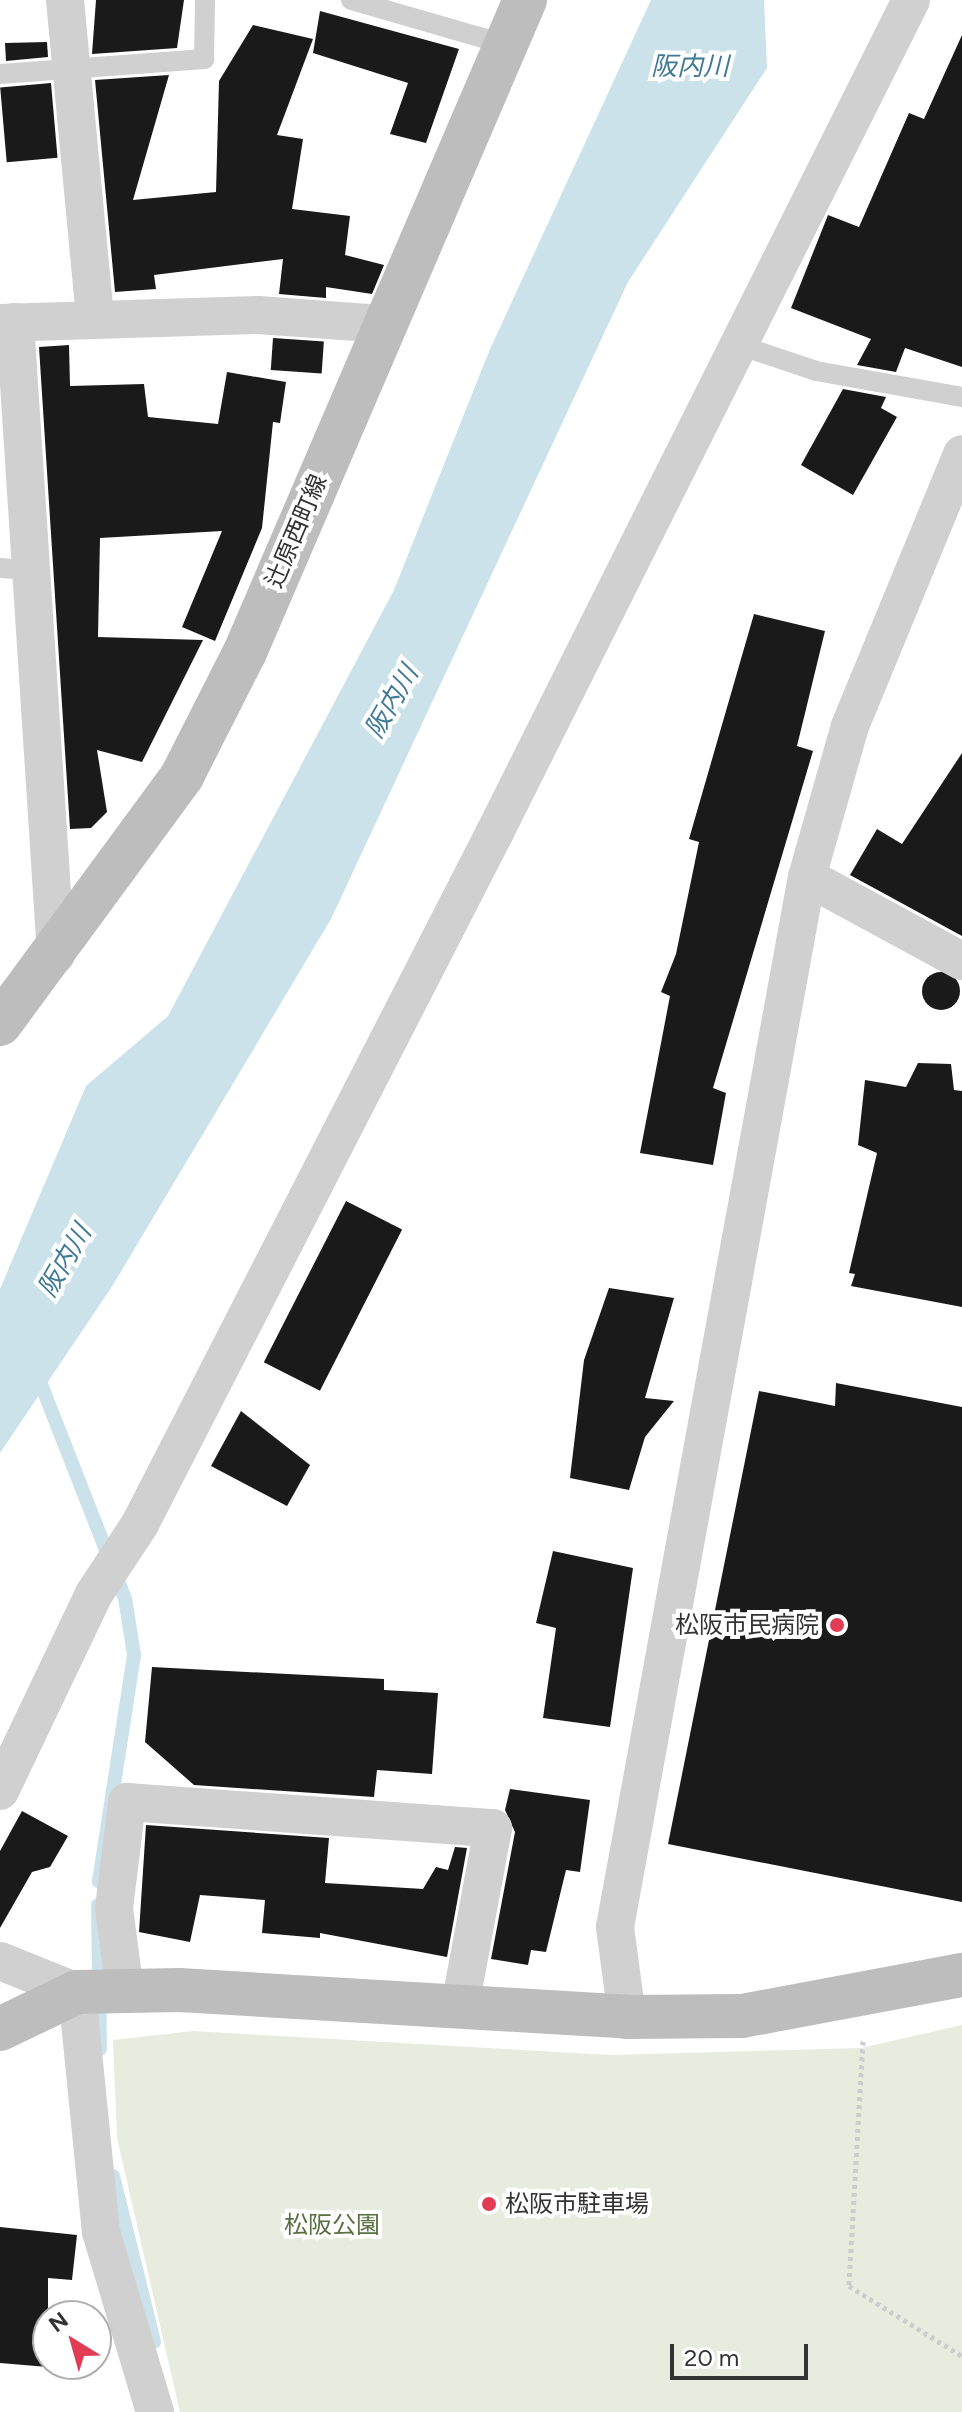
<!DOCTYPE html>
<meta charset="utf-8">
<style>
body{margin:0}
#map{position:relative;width:962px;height:2412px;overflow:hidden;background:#fff;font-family:Figtree,"Noto Sans JP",sans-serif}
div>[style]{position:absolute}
.green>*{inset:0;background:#e7ecdf}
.water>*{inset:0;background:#cce2eb}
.stream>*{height:14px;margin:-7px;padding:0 7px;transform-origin:7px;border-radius:7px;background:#cce2eb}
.building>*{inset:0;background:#1a1a1a;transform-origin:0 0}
.round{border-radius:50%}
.path>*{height:5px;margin-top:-2.5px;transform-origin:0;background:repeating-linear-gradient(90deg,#cdcdcd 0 4px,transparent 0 8px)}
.lane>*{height:20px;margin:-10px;padding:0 10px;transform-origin:10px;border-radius:10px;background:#d0d0d0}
.street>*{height:38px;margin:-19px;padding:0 19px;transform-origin:19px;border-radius:19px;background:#d0d0d0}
.secondary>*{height:44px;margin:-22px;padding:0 22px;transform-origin:22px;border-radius:22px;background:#bdbdbd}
.dots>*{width:22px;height:22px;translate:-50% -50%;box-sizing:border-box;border:4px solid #fff;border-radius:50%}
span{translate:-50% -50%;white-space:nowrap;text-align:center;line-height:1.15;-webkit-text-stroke:8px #fff;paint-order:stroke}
.street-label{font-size:24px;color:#333}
.poi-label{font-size:24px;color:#333}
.right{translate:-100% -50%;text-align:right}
.left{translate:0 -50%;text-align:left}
.park-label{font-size:24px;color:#596f40}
.water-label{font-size:26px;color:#417a95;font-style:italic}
.north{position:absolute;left:32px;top:2300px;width:80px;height:80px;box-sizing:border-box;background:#fff;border:2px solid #adadad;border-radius:50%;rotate:323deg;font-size:22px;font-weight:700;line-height:32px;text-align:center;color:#333}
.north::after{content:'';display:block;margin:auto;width:28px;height:36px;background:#e23c55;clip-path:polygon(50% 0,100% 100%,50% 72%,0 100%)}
.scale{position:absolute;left:670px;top:2344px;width:138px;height:36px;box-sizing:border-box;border:4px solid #333;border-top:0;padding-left:10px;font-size:24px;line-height:28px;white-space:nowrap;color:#333;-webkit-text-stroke:6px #fff;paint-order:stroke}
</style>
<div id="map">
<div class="green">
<i style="clip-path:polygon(962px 2025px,962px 2412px,180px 2412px,117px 2138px,113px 2040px,193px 2031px,610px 2055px,861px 2048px)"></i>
</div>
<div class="water">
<i style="clip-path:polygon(651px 0,764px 0,767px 68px,628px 282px,331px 919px,113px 1285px,0 1453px,0 1289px,86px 1086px,168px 1016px,394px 590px,490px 349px)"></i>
</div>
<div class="stream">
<i style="left:37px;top:1374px;width:241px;rotate:68.6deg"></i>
<i style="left:125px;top:1598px;width:58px;rotate:81deg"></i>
<i style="left:134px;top:1655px;width:229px;rotate:98.8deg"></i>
<i style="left:98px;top:1905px;width:144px;rotate:89.2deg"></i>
<i style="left:113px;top:2176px;width:171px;rotate:76.1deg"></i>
</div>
<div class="building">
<i style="clip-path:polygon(96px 0,184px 0,177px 48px,92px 54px)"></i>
<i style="clip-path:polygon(320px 11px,459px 49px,426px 143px,390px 134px,408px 83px,313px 53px)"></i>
<i style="clip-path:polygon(253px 25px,313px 39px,277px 135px,303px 139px,292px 209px,350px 216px,345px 255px,384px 265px,372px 294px,326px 287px,326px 298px,279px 294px,283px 259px,154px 275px,156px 289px,115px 292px,95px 80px,169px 75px,133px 200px,216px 192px,219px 81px)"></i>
<i style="clip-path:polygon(962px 35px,962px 367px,905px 348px,896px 372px,857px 365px,871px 339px,791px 308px,828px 215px,859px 227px,909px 113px,924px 119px)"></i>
<i style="clip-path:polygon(47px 42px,48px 57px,6px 61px,5px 43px)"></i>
<i style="left:51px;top:83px;width:75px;height:51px;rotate:85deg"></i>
<i style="left:273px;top:338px;width:51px;height:32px;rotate:4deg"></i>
<i style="clip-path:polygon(69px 345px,70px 386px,144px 384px,148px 417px,218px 424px,227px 372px,286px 382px,280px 423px,273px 422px,262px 528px,215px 641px,182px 627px,222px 531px,100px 538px,98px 637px,203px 640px,142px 762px,97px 750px,107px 812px,91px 828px,70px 829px,39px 347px)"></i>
<i style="clip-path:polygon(843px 389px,886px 397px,881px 408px,897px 417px,853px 495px,801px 465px)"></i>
<i style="clip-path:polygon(754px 614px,825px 631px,797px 746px,813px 751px,713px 1088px,726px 1093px,713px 1165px,640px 1153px,670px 996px,661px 992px,676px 954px,699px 842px,689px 839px)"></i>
<i style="clip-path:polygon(962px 753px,962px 936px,850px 875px,877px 829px,902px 844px)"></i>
<i class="round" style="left:922px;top:972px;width:38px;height:38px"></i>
<i style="clip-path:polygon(918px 1063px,951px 1064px,954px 1090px,962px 1091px,962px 1307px,851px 1286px,855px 1274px,849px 1273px,877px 1153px,858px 1145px,865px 1080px,906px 1087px)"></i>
<i style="left:346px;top:1201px;width:63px;height:181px;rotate:27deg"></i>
<i style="clip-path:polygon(609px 1288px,674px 1298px,645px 1398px,674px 1401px,645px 1437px,629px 1490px,570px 1478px,584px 1360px)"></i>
<i style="clip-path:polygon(836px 1383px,962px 1407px,962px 1902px,668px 1844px,759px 1391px,835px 1406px)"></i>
<i style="clip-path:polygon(241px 1411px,310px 1465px,287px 1506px,211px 1466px)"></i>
<i style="clip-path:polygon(553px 1551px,633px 1568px,610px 1727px,543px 1718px,556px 1628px,536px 1623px)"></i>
<i style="clip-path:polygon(152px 1667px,384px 1679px,384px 1690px,438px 1693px,432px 1774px,377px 1770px,374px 1797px,194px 1785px,145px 1742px)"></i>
<i style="clip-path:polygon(510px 1789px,590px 1800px,580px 1872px,566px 1870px,546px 1952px,531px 1950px,528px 1965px,491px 1959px,515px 1832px,505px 1810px)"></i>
<i style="clip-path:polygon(22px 1811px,68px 1836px,50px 1867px,32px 1872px,0 1928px,0 1851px)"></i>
<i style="clip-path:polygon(146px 1825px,329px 1838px,325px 1883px,423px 1889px,436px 1867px,448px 1870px,455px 1847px,467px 1848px,447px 1957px,320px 1933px,320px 1938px,262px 1933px,265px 1900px,200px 1895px,190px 1942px,139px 1932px)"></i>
<i style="clip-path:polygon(0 2227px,77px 2235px,72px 2280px,48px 2278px,48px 2367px,0 2363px)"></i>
</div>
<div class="path">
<i style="left:863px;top:2041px;width:245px;rotate:93.3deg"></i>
<i style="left:849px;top:2286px;width:133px;rotate:31.8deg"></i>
</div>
<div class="lane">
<i style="left:351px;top:0;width:162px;rotate:16.1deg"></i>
<i style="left:0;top:74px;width:205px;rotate:-4.2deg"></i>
<i style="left:204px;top:59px;width:59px;rotate:-89deg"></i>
<i style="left:733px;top:343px;width:88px;rotate:18.6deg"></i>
<i style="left:816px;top:371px;width:148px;rotate:10.1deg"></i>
<i style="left:0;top:568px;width:32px;rotate:4deg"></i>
</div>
<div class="street">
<i style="left:65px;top:0;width:321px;rotate:84.6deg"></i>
<i style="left:15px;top:322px;width:634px;rotate:86.29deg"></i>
<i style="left:0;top:323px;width:258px;rotate:-1.8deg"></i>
<i style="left:258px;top:315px;width:127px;rotate:4.1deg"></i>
<i style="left:807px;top:877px;width:176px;rotate:28.5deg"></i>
<i style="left:0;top:1791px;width:218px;rotate:-64.5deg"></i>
<i style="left:94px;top:1594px;width:84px;rotate:-56.7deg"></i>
<i style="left:140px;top:1524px;width:778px;rotate:-62.84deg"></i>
<i style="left:495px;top:832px;width:930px;rotate:-63.43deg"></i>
<i style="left:0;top:1961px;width:83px;rotate:21.9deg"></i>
<i style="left:77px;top:1992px;width:241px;rotate:84.3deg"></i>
<i style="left:101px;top:2232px;width:188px;rotate:73.3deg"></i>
<i style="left:125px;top:1992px;width:85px;rotate:-97.5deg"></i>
<i style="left:114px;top:1908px;width:107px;rotate:-83deg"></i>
<i style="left:127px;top:1802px;width:367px;rotate:4.1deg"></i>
<i style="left:493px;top:1828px;width:181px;rotate:100.5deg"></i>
<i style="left:627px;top:2017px;width:91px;rotate:-97.6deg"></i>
<i style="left:615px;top:1927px;width:1067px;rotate:-79.64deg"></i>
<i style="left:807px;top:877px;width:157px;rotate:-74.1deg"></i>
<i style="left:850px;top:726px;width:294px;rotate:-67.6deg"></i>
</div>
<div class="secondary">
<i style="left:0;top:1024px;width:308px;rotate:-53.7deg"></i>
<i style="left:182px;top:776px;width:139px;rotate:-63.1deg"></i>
<i style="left:245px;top:652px;width:710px;rotate:-66.76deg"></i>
<i style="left:0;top:2029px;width:85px;rotate:-25.7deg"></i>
<i style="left:77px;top:1992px;width:102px;rotate:-1.1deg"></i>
<i style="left:179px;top:1990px;width:449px;rotate:3.4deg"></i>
<i style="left:627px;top:2017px;width:115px;rotate:-0.5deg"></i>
<i style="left:742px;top:2016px;width:224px;rotate:-10.6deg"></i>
</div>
<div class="dots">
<i style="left:837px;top:1625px;background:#e23c55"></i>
<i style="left:489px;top:2204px;background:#e23c55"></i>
</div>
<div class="street-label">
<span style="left:296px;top:531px;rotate:-67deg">辻原西町線</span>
</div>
<div class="poi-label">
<span class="right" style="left:819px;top:1625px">松阪市民病院</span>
<span class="left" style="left:505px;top:2204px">松阪市駐車場</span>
</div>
<div class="park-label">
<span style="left:332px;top:2225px">松阪公園</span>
</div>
<div class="water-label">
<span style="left:690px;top:67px">阪内川</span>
<span style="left:392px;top:702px;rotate:-60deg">阪内川</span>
<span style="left:65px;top:1261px;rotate:-60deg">阪内川</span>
</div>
<div class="north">N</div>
<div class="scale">20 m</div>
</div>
